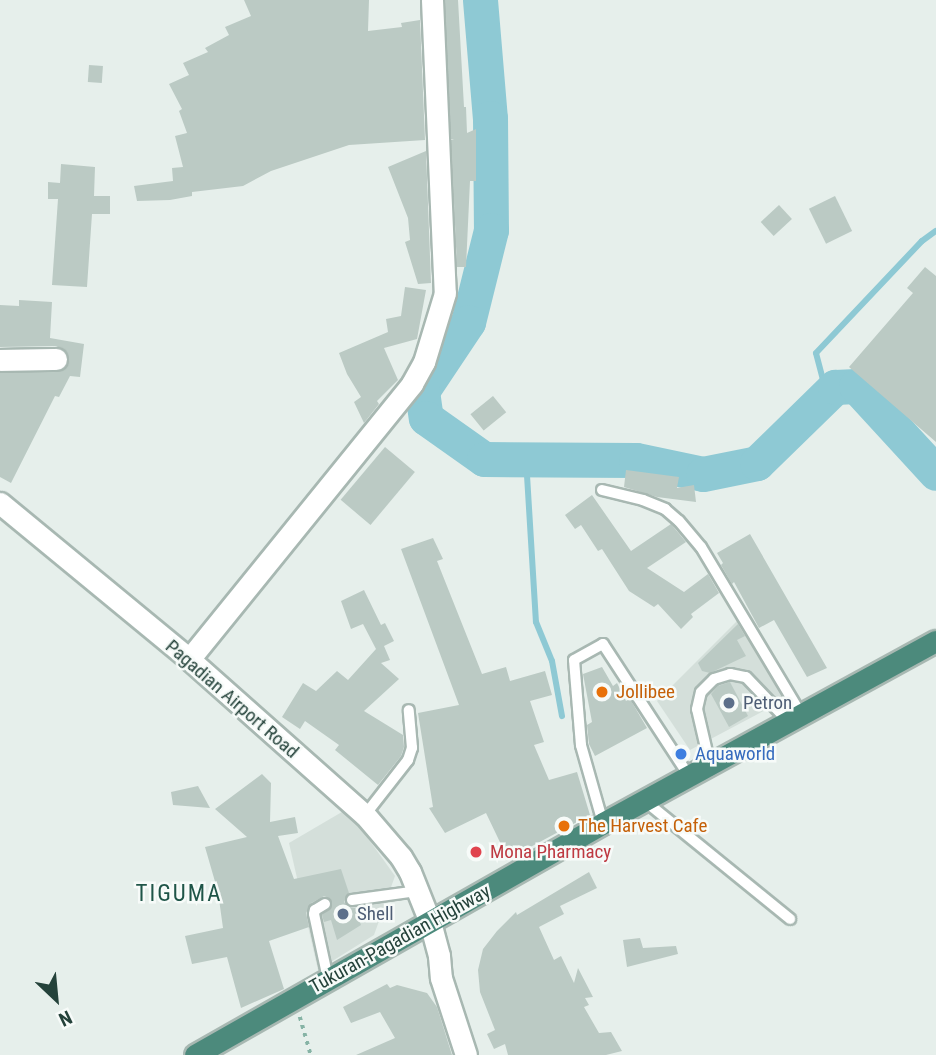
<!DOCTYPE html>
<style>
body{margin:0}
#map{position:relative;width:936px;height:1055px;overflow:hidden;background:#e6efeb;font-family:"Roboto Condensed",sans-serif}
div>[style]{position:absolute}
.built>*{inset:0;background:#d4dfda}
.stream>*{height:6px;margin:-3px;padding:0 3px;transform-origin:3px;border-radius:3px;background:#8ec9d4}
.river>*{height:35px;margin:-17.5px;padding:0 17.5px;transform-origin:17.5px;border-radius:17.5px;background:#8ec9d4}
.building>*{inset:0;background:#bbcac4;transform-origin:0 0}
.path>*{height:3.5px;margin-top:-1.75px;transform-origin:0;background:repeating-linear-gradient(90deg,#86b3a5 0 3.5px,transparent 0 8.5px)}
.roads{filter:drop-shadow(2px 0 #a8b8b2) drop-shadow(-2px 0 #a8b8b2) drop-shadow(0 2px #a8b8b2) drop-shadow(0 -2px #a8b8b2)}
.service>*{height:10px;margin:-5px;padding:0 5px;transform-origin:5px;border-radius:5px;background:#fff}
.minor>*{height:21px;margin:-10.5px;padding:0 10.5px;transform-origin:10.5px;border-radius:10.5px;background:#fff}
.tertiary>*{height:21px;margin:-10.5px;padding:0 10.5px;transform-origin:10.5px;border-radius:10.5px;background:#fff}
.trunk>*{height:21px;margin:-10.5px;padding:0 10.5px;transform-origin:10.5px;border-radius:10.5px;background:#4c8a7c}
.dots>*{width:19px;height:19px;translate:-50% -50%;box-sizing:border-box;border:4px solid #f7fbf9;border-radius:50%}
span{translate:-50% -50%;white-space:nowrap;text-align:center;line-height:1.15;-webkit-text-stroke:5px #f7fbf9;paint-order:stroke}
.food-label{font-size:19px;color:#c56008}
.left{translate:0 -50%;text-align:left}
.street-label{font-size:19px;color:#24423a}
.service-label{font-size:19px;color:#4e5e75}
.shop-label{font-size:19px;color:#366cbe}
.health-label{font-size:19px;color:#be3a42}
.quarter-label{font-size:23px;color:#1f5548;letter-spacing:2px}
.north{position:absolute;left:21px;top:964px;width:70px;height:70px;-webkit-text-stroke:5px #f7fbf9;paint-order:stroke;rotate:154deg;font-size:19px;font-weight:700;line-height:28px;text-align:center;color:#24423a}
.north::after{content:'';display:block;margin:auto;width:24px;height:32px;background:#24423a;clip-path:polygon(50% 0,100% 100%,50% 72%,0 100%)}
</style>
<div id="map">
<div class="built">
<i style="clip-path:polygon(741px 617px,786px 699px,690px 750px,657px 701px)"></i>
<i style="clip-path:polygon(347px 809px,395px 876px,374px 935px,318px 970px,289px 843px)"></i>
</div>
<div class="stream">
<i style="left:827px;top:395px;width:43px;rotate:-104.7deg"></i>
<i style="left:816px;top:353px;width:154px;rotate:-46.6deg"></i>
<i style="left:922px;top:241px;width:17px;rotate:-36deg"></i>
<i style="left:526px;top:459px;width:163px;rotate:86.5deg"></i>
<i style="left:536px;top:622px;width:42px;rotate:67.7deg"></i>
<i style="left:552px;top:661px;width:56px;rotate:79.7deg"></i>
</div>
<div class="river">
<i style="left:480px;top:0;width:118px;rotate:85.2deg"></i>
<i style="left:490px;top:118px;width:112px;rotate:89.5deg"></i>
<i style="left:491px;top:230px;width:95px;rotate:104deg"></i>
<i style="left:468px;top:322px;width:83px;rotate:123.7deg"></i>
<i style="left:422px;top:391px;width:27px;rotate:82deg"></i>
<i style="left:426px;top:418px;width:71px;rotate:35.3deg"></i>
<i style="left:484px;top:459px;width:152px;rotate:0.4deg"></i>
<i style="left:636px;top:460px;width:68px;rotate:11.8deg"></i>
<i style="left:703px;top:474px;width:55px;rotate:-11.5deg"></i>
<i style="left:757px;top:463px;width:109px;rotate:-44.3deg"></i>
<i style="left:835px;top:387px;width:21px;rotate:-3deg"></i>
<i style="left:856px;top:386px;width:118px;rotate:47.4deg"></i>
</div>
<div class="building">
<i style="clip-path:polygon(244px 0,369px 0,368px 31px,402px 27px,401px 23px,420px 20px,425px 140px,349px 145px,271px 171px,243px 186px,192px 192px,192px 196px,170px 200px,137px 201px,134px 186px,173px 181px,172px 168px,183px 167px,175px 136px,187px 133px,179px 111px,182px 109px,169px 84px,189px 75px,183px 63px,208px 52px,205px 48px,229px 35px,225px 27px,251px 16px)"></i>
<i style="clip-path:polygon(445px 0,458px 0,464px 107px,466px 107px,467px 133px,476px 129px,476px 181px,470px 181px,466px 267px,457px 267px,451px 140px,454px 139px,451px 139px)"></i>
<i style="left:89px;top:65px;width:14px;height:17px;rotate:4deg"></i>
<i style="clip-path:polygon(426px 151px,431px 283px,418px 284px,405px 242px,410px 240px,408px 218px,388px 167px)"></i>
<i style="clip-path:polygon(61px 164px,95px 167px,94px 196px,110px 196px,110px 214px,92px 214px,87px 287px,52px 285px,58px 199px,48px 199px,48px 182px,60px 183px)"></i>
<i style="left:835px;top:196px;width:39px;height:29px;rotate:64deg"></i>
<i style="left:779px;top:205px;width:19px;height:25px;rotate:47deg"></i>
<i style="clip-path:polygon(925px 267px,936px 276px,936px 442px,849px 367px,913px 293px,907px 288px)"></i>
<i style="clip-path:polygon(405px 287px,426px 290px,417px 339px,384px 348px,398px 380px,377px 401px,379px 404px,364px 423px,354px 402px,361px 397px,347px 374px,339px 353px,388px 332px,386px 319px,401px 316px)"></i>
<i style="clip-path:polygon(19px 300px,52px 302px,50px 338px,84px 344px,80px 377px,70px 376px,59px 397px,55px 396px,11px 483px,0 477px,0 373px,57px 372px,63px 370px,69px 359px,67px 352px,56px 346px,0 347px,0 305px,19px 306px)"></i>
<i style="left:493px;top:396px;width:21px;height:29px;rotate:51deg"></i>
<i style="left:385px;top:447px;width:39px;height:69px;rotate:40deg"></i>
<i style="clip-path:polygon(626px 470px,679px 477px,677px 488px,694px 485px,696px 502px,657px 497px,624px 487px)"></i>
<i style="clip-path:polygon(592px 495px,631px 551px,671px 524px,686px 542px,647px 568px,684px 592px,708px 574px,719px 593px,691px 614px,693px 617px,681px 629px,658px 604px,654px 607px,629px 591px,602px 549px,598px 551px,581px 525px,575px 529px,565px 515px)"></i>
<i style="clip-path:polygon(750px 534px,827px 668px,807px 677px,774px 620px,759px 628px,734px 582px,732px 584px,721px 565px,723px 563px,717px 553px)"></i>
<i style="clip-path:polygon(433px 538px,443px 559px,437px 561px,482px 674px,506px 667px,510px 681px,545px 671px,552px 695px,530px 701px,544px 742px,534px 745px,549px 780px,577px 772px,590px 815px,508px 859px,486px 813px,445px 833px,429px 808px,433px 807px,418px 713px,459px 705px,401px 549px)"></i>
<i style="clip-path:polygon(364px 590px,381px 625px,385px 623px,394px 641px,384px 646px,390px 660px,381px 663px,399px 679px,364px 711px,403px 735px,404px 747px,401px 756px,378px 785px,335px 750px,339px 745px,305px 721px,300px 729px,282px 717px,303px 683px,316px 691px,337px 671px,348px 680px,376px 649px,363px 624px,351px 629px,341px 601px)"></i>
<i style="clip-path:polygon(738px 624px,745px 636px,737px 640px,746px 656px,710px 673px,702px 671px,698px 663px)"></i>
<i style="clip-path:polygon(602px 667px,613px 686px,617px 683px,626px 701px,630px 699px,647px 728px,595px 756px,589px 744px,587px 725px,592px 722px,583px 674px)"></i>
<i style="clip-path:polygon(730px 682px,748px 716px,729px 727px,711px 694px,718px 686px)"></i>
<i style="clip-path:polygon(262px 774px,271px 783px,270px 822px,295px 817px,298px 833px,278px 836px,294px 879px,341px 869px,349px 893px,344px 902px,348px 907px,355px 908px,361px 925px,337px 940px,331px 920px,324px 922px,322px 915px,331px 908px,331px 899px,324px 896px,311px 903px,306px 913px,309px 927px,269px 941px,284px 989px,241px 1008px,227px 957px,192px 964px,185px 936px,223px 928px,218px 892px,205px 847px,247px 837px,215px 809px)"></i>
<i style="clip-path:polygon(198px 786px,210px 808px,173px 805px,171px 792px)"></i>
<i style="clip-path:polygon(589px 872px,597px 888px,560px 906px,564px 914px,539px 927px,554px 960px,561px 956px,574px 983px,578px 968px,593px 997px,585px 998px,589px 1005px,584px 1007px,599px 1033px,611px 1032px,622px 1051px,606px 1055px,508px 1055px,505px 1044px,494px 1049px,487px 1034px,495px 1030px,480px 992px,478px 970px,483px 949px,497px 931px,516px 912px,517px 915px)"></i>
<i style="clip-path:polygon(640px 938px,643px 948px,676px 946px,678px 954px,627px 967px,623px 940px)"></i>
<i style="clip-path:polygon(387px 984px,390px 988px,397px 985px,427px 993px,437px 1007px,452px 1055px,356px 1055px,395px 1038px,380px 1012px,351px 1023px,343px 1007px)"></i>
</div>
<div class="path">
<i style="left:300px;top:1017px;width:40px;rotate:74deg"></i>
</div>
<div class="roads">
<div class="service">
<i style="left:602px;top:490px;width:42px;rotate:13.7deg"></i>
<i style="left:643px;top:500px;width:24px;rotate:22deg"></i>
<i style="left:665px;top:509px;width:18px;rotate:41deg"></i>
<i style="left:679px;top:521px;width:34px;rotate:50deg"></i>
<i style="left:701px;top:547px;width:197px;rotate:59.1deg"></i>
<i style="left:710px;top:765px;width:57px;rotate:-103.1deg"></i>
<i style="left:697px;top:709px;width:17px;rotate:-77deg"></i>
<i style="left:701px;top:692px;width:18px;rotate:-45deg"></i>
<i style="left:714px;top:679px;width:17px;rotate:-17deg"></i>
<i style="left:730px;top:674px;width:16px;rotate:11deg"></i>
<i style="left:746px;top:677px;width:64px;rotate:46.3deg"></i>
<i style="left:645px;top:801px;width:187px;rotate:39.1deg"></i>
<i style="left:365px;top:815px;width:70px;rotate:-52deg"></i>
<i style="left:408px;top:760px;width:13px;rotate:-72deg"></i>
<i style="left:412px;top:748px;width:38px;rotate:-95deg"></i>
<i style="left:603px;top:823px;width:81px;rotate:-105.8deg"></i>
<i style="left:581px;top:745px;width:85px;rotate:-94.7deg"></i>
<i style="left:574px;top:660px;width:33px;rotate:-29deg"></i>
<i style="left:603px;top:644px;width:158px;rotate:56.9deg"></i>
<i style="left:352px;top:900px;width:67px;rotate:-7.8deg"></i>
<i style="left:325px;top:904px;width:12px;rotate:149deg"></i>
<i style="left:315px;top:910px;width:4px;rotate:104deg"></i>
<i style="left:314px;top:914px;width:66px;rotate:77.8deg"></i>
</div>
<div class="minor">
<i style="left:0;top:360px;width:56px;rotate:-1deg"></i>
<i style="left:0;top:503px;width:245px;rotate:39.5deg"></i>
</div>
<div class="tertiary">
<i style="left:432px;top:0;width:293px;rotate:87.5deg"></i>
<i style="left:445px;top:293px;width:72px;rotate:106.9deg"></i>
<i style="left:424px;top:362px;width:25px;rotate:119deg"></i>
<i style="left:412px;top:384px;width:354px;rotate:129deg"></i>
<i style="left:189px;top:659px;width:235px;rotate:41.6deg"></i>
<i style="left:365px;top:815px;width:55px;rotate:49.4deg"></i>
<i style="left:401px;top:857px;width:17px;rotate:59deg"></i>
<i style="left:410px;top:872px;width:54px;rotate:68.2deg"></i>
<i style="left:430px;top:922px;width:35px;rotate:75deg"></i>
<i style="left:439px;top:956px;width:22px;rotate:85deg"></i>
<i style="left:441px;top:978px;width:81px;rotate:72deg"></i>
</div>
<div class="trunk">
<i style="left:195px;top:1055px;width:469px;rotate:-29.6deg"></i>
<i style="left:603px;top:823px;width:379px;rotate:-28.7deg"></i>
</div>
</div>
<div class="dots">
<i style="left:602px;top:692px;background:#e8710a"></i>
<i style="left:729px;top:703px;background:#5c6f8a"></i>
<i style="left:681px;top:754px;background:#3f7fe0"></i>
<i style="left:564px;top:826px;background:#e8710a"></i>
<i style="left:476px;top:852px;background:#e0444e"></i>
<i style="left:343px;top:914px;background:#5c6f8a"></i>
</div>
<div class="food-label">
<span class="left" style="left:616px;top:692px">Jollibee</span>
<span class="left" style="left:578px;top:826px">The Harvest Cafe</span>
</div>
<div class="street-label">
<span style="left:232px;top:699px;rotate:41deg">Pagadian Airport Road</span>
<span style="left:400px;top:939px;rotate:-29deg">Tukuran-Pagadian Highway</span>
</div>
<div class="service-label">
<span class="left" style="left:743px;top:703px">Petron</span>
<span class="left" style="left:357px;top:914px">Shell</span>
</div>
<div class="shop-label">
<span class="left" style="left:695px;top:754px">Aquaworld</span>
</div>
<div class="health-label">
<span class="left" style="left:490px;top:852px">Mona Pharmacy</span>
</div>
<div class="quarter-label">
<span style="left:179px;top:894px">TIGUMA</span>
</div>
<div class="north">N</div>
</div>
